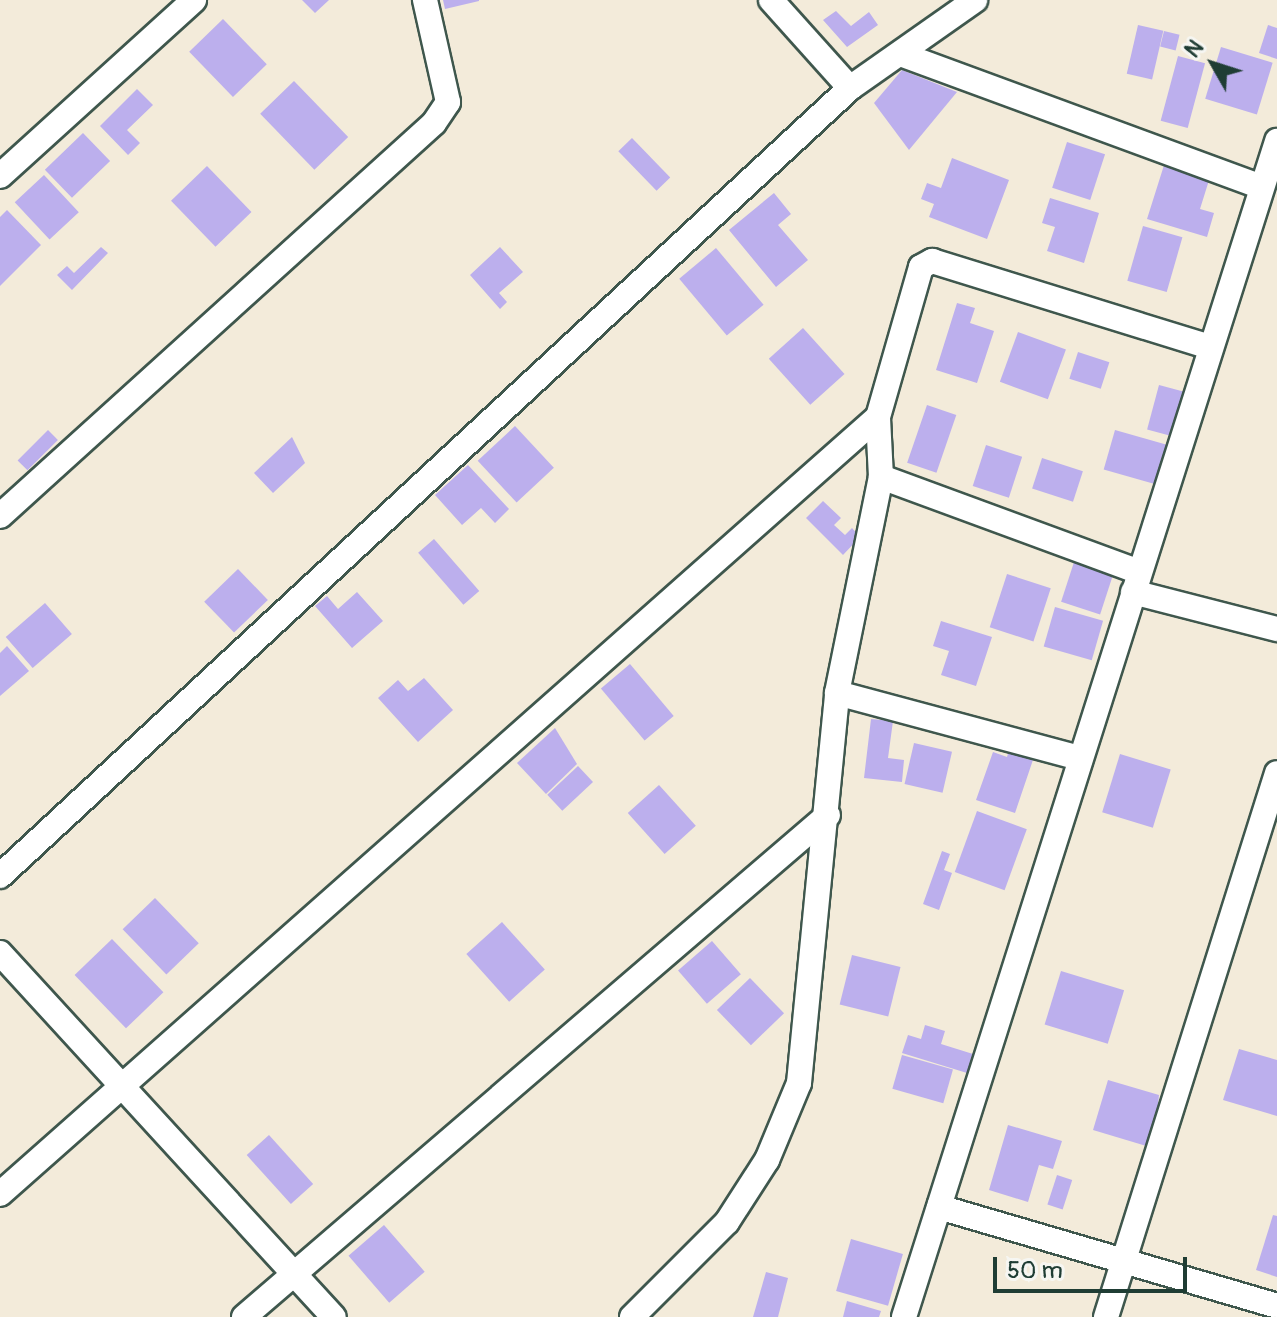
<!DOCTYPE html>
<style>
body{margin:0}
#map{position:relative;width:1277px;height:1317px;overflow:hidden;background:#f3ebda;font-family:Pangolin,sans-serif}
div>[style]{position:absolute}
.building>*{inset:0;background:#bcafed;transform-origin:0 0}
.roads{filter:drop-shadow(2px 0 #3f574d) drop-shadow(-2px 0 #3f574d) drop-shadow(0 2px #3f574d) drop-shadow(0 -2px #3f574d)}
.minor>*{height:24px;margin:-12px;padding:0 12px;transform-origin:12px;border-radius:12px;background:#fff}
span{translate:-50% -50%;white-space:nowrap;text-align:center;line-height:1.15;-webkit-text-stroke:6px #f6f6f2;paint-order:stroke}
.north{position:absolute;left:1173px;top:24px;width:80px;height:80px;-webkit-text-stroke:6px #f6f6f2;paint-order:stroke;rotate:309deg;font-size:22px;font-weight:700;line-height:32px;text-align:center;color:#1f3d34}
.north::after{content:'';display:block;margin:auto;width:28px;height:36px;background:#1f3d34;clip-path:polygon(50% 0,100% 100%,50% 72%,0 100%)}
.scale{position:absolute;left:993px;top:1257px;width:194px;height:36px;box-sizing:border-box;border:4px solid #1f3d34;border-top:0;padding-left:10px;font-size:24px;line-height:28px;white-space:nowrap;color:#1f3d34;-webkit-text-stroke:6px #f6f6f2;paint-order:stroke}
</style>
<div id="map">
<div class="building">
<i style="clip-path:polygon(302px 0,329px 0,315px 13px)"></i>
<i style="clip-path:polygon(443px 0,479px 0,479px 1px,445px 9px)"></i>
<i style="clip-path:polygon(836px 11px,851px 26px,869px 12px,878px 25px,847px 47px,823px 20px)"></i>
<i style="left:223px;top:19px;width:63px;height:47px;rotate:46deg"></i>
<i style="left:1138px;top:25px;width:26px;height:50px;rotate:13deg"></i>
<i style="clip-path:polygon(1268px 25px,1277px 28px,1277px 59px,1259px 53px)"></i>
<i style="left:1164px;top:31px;width:16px;height:16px;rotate:14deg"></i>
<i style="left:1221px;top:47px;width:54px;height:54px;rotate:17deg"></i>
<i style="left:1178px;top:56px;width:28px;height:67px;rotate:15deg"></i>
<i style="clip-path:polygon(902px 70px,957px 92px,909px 150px,874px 103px)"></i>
<i style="left:294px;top:81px;width:78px;height:47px;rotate:46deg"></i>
<i style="clip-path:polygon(137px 89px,153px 105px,127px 130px,140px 143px,128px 155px,100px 126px)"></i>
<i style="left:83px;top:133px;width:39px;height:53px;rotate:46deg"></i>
<i style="left:632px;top:138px;width:55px;height:19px;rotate:46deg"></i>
<i style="left:1067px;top:142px;width:40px;height:48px;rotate:18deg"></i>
<i style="clip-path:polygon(952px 158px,1009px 180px,987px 239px,929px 217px,934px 204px,921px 199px,927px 183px,941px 188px)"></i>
<i style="clip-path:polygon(1165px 162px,1210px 177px,1200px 209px,1214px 213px,1207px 237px,1147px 219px)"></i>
<i style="left:207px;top:166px;width:64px;height:50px;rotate:46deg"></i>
<i style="left:44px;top:175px;width:51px;height:40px;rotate:47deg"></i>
<i style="clip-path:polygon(774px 193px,791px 214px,778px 225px,808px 260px,776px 287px,729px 230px)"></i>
<i style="clip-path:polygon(1050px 198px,1099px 213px,1084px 263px,1047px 251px,1055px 227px,1042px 223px)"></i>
<i style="clip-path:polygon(7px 210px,41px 245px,0 286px,0 217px)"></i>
<i style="left:1143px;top:226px;width:41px;height:57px;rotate:16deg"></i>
<i style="clip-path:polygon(101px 247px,108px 253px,72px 290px,57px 275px,67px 266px,74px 273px)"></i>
<i style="clip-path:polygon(500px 247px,523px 272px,499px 293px,507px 302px,500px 309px,470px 275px)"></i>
<i style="left:716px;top:248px;width:74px;height:48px;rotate:50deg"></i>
<i style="clip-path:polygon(957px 303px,975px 308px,970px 323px,994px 331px,977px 383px,936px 370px)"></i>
<i style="left:803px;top:328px;width:62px;height:46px;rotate:48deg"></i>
<i style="left:1018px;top:332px;width:51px;height:53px;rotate:20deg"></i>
<i style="left:1078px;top:352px;width:33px;height:28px;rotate:18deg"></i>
<i style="left:1159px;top:385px;width:27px;height:46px;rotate:15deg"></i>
<i style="left:927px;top:405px;width:31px;height:61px;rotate:19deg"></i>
<i style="left:515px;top:426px;width:57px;height:51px;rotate:47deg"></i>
<i style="left:48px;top:430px;width:14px;height:43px;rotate:45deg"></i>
<i style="left:1115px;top:430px;width:53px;height:41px;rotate:16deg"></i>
<i style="clip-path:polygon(292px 437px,305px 463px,273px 493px,254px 473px)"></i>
<i style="left:986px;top:445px;width:38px;height:43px;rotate:18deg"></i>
<i style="left:1042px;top:458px;width:43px;height:32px;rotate:18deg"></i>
<i style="clip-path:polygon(468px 465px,509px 509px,495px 523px,481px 508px,462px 525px,435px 495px)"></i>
<i style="clip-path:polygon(823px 501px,841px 518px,834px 525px,845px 535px,852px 528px,860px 537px,843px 555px,806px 518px)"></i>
<i style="left:434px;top:539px;width:69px;height:21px;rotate:49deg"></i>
<i style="left:1075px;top:559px;width:41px;height:45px;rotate:18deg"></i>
<i style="left:238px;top:569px;width:43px;height:47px;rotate:46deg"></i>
<i style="left:1007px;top:574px;width:46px;height:56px;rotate:18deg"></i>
<i style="clip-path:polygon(357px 592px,383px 621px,352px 648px,315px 606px,327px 596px,338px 609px)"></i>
<i style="left:45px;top:603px;width:41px;height:52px;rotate:49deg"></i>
<i style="left:1055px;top:607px;width:50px;height:41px;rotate:16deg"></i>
<i style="clip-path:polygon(941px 621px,992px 637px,976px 686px,941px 675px,949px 651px,933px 646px)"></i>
<i style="clip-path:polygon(7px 646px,29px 671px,0 696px,0 653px)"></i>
<i style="left:630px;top:664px;width:68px;height:38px;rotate:50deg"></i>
<i style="clip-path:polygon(424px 678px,453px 710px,418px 742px,378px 698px,398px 680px,408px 691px)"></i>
<i style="clip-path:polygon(871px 719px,893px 721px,888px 758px,904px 760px,902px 782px,864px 778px)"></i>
<i style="clip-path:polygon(555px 728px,577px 764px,546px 794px,517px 763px)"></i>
<i style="left:914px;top:743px;width:39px;height:42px;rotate:13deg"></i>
<i style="clip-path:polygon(1011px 743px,1036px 751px,1015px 813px,976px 800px,993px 752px,1007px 757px)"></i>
<i style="left:1120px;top:754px;width:53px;height:61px;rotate:17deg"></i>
<i style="left:578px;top:766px;width:22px;height:42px;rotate:47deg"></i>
<i style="left:659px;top:785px;width:55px;height:42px;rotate:48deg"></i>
<i style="left:977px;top:811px;width:53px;height:65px;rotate:20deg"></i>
<i style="clip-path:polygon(942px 851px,950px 854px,944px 870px,952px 873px,939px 910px,923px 904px)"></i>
<i style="left:155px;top:898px;width:63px;height:45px;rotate:46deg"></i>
<i style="left:502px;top:922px;width:64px;height:48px;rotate:48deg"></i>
<i style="left:112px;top:939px;width:74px;height:52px;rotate:46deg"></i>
<i style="left:712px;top:941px;width:44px;height:45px;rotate:49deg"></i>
<i style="left:852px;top:955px;width:50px;height:51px;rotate:14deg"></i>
<i style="left:1061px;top:971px;width:66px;height:56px;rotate:17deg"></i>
<i style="left:750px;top:978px;width:49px;height:46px;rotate:46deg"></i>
<i style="clip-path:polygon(925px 1025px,945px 1031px,941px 1044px,973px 1054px,967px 1073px,902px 1053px,908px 1035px,921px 1039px)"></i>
<i style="clip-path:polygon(1239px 1049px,1277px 1060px,1277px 1116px,1223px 1100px)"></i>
<i style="left:902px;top:1055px;width:53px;height:35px;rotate:16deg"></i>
<i style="clip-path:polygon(1108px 1080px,1159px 1095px,1153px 1148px,1093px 1130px)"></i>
<i style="clip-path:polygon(1008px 1125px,1062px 1141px,1053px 1169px,1039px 1165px,1028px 1202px,989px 1190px)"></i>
<i style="left:269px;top:1135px;width:66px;height:30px;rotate:48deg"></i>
<i style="left:1057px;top:1175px;width:16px;height:31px;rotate:18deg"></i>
<i style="clip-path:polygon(1273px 1215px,1277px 1216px,1277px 1277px,1256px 1270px)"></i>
<i style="left:384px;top:1225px;width:62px;height:47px;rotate:49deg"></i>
<i style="left:851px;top:1239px;width:54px;height:54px;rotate:16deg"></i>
<i style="clip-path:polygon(766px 1272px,788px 1278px,778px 1317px,753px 1317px)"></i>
<i style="clip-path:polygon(847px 1301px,881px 1311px,879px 1317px,843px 1317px)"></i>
</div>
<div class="roads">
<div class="minor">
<i style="left:771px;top:0;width:118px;rotate:48.1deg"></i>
<i style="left:900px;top:54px;width:385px;rotate:20.2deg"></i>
<i style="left:0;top:176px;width:262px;rotate:-42.2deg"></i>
<i style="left:881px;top:477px;width:275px;rotate:20.2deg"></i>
<i style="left:0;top:516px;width:585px;rotate:-42.16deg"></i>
<i style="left:434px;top:123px;width:25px;rotate:-56deg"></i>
<i style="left:448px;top:102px;width:105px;rotate:-102.7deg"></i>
<i style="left:1133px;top:592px;width:149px;rotate:14.4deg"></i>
<i style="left:837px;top:693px;width:252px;rotate:15deg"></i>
<i style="left:0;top:876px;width:1159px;rotate:-42.83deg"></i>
<i style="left:850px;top:88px;width:153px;rotate:-35.1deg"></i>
<i style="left:0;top:953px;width:494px;rotate:47.5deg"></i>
<i style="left:0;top:1194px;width:1172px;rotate:-41.51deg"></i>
<i style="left:939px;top:1207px;width:352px;rotate:16.3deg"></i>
<i style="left:244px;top:1317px;width:770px;rotate:-40.68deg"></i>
<i style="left:632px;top:1317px;width:134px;rotate:-45deg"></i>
<i style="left:727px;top:1222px;width:74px;rotate:-57.2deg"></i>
<i style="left:767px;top:1160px;width:83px;rotate:-67.4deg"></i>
<i style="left:799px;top:1083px;width:392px;rotate:-84.4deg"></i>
<i style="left:837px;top:693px;width:220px;rotate:-78.5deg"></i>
<i style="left:881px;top:477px;width:60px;rotate:-92.9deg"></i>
<i style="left:878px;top:417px;width:156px;rotate:-74deg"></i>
<i style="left:921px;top:267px;width:13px;rotate:-29deg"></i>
<i style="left:932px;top:261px;width:291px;rotate:17.2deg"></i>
<i style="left:904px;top:1317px;width:1234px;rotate:-72.4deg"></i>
<i style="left:1106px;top:1317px;width:570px;rotate:-72.55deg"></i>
</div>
</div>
<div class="north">N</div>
<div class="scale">50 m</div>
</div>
